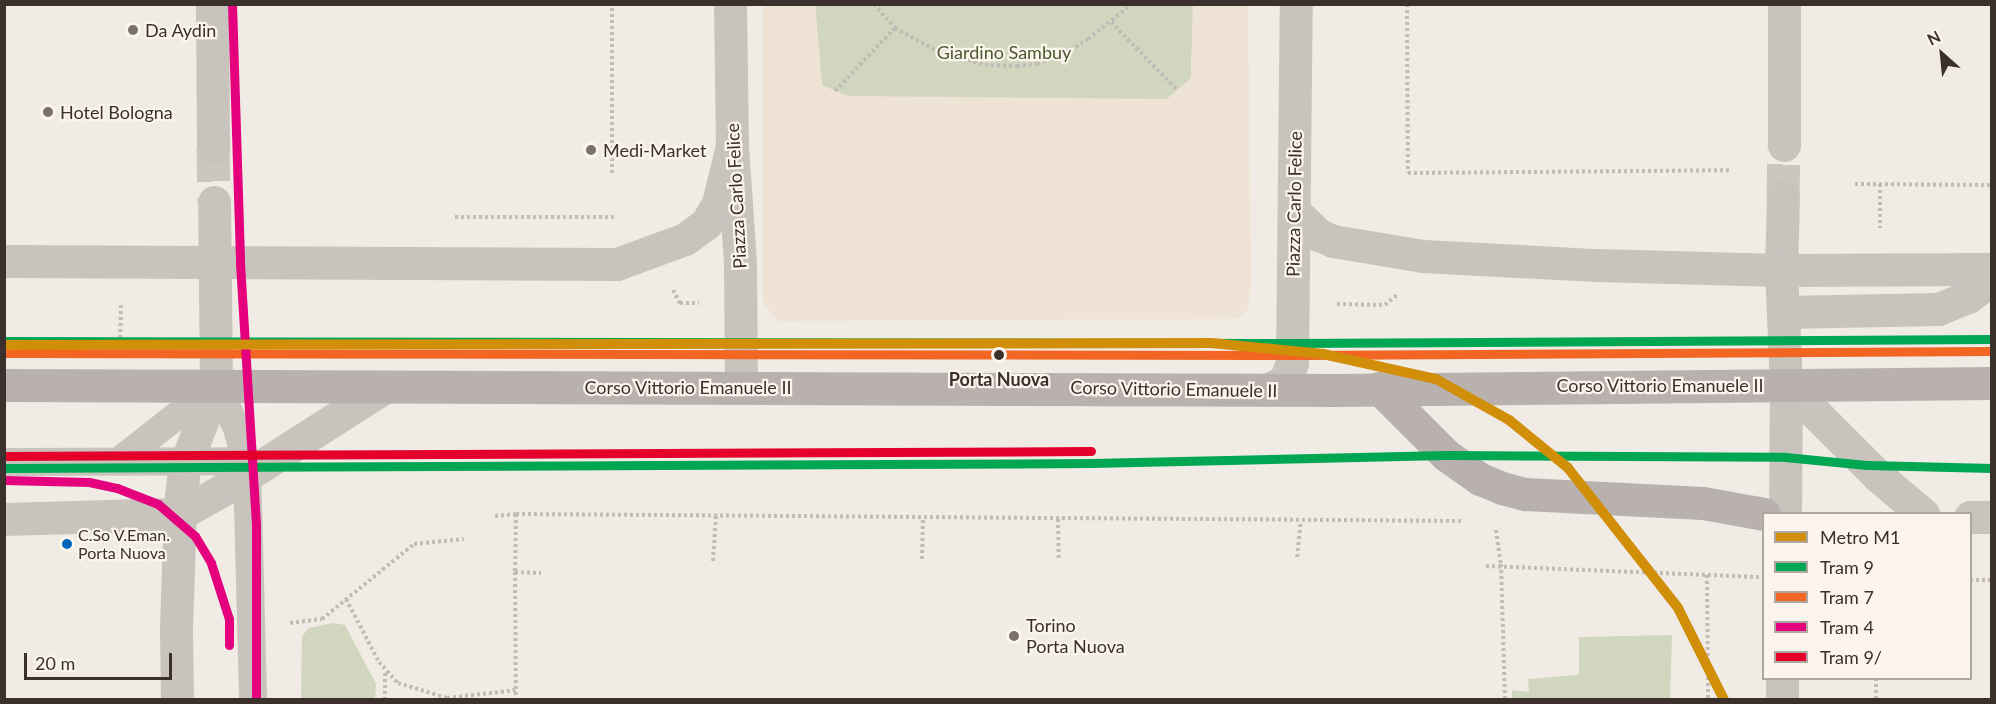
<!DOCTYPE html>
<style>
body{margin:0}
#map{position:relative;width:1996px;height:704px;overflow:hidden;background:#f0ebe5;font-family:Lato,sans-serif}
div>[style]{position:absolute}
.green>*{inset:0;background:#d1d6bf}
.plaza>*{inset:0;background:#eee3d5}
.minor-tunnel>*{height:33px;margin-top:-16.5px;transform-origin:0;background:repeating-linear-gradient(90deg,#ccc6c0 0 33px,transparent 0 49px)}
.tertiary-tunnel>*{height:33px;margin-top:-16.5px;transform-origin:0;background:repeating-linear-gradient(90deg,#ccc6c0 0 33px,transparent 0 49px)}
.path>*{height:4px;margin-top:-2px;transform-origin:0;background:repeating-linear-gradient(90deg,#c2bbb6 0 3px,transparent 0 6px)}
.service>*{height:28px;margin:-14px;padding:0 14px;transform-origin:14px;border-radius:14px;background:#c9c3be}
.minor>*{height:33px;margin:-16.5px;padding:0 16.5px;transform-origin:16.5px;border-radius:16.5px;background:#c9c3be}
.tertiary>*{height:33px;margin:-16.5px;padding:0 16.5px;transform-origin:16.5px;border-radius:16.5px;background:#c9c3be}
.primary>*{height:33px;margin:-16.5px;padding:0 16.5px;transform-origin:16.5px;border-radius:16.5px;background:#b8b1ad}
.tram-1>*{height:9px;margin:-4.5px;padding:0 4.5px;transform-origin:4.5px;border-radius:4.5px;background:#00a651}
.tram-2>*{height:9px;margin:-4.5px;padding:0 4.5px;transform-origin:4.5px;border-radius:4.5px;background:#f26522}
.tram-3>*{height:9px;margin:-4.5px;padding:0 4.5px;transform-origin:4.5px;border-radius:4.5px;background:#e5007d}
.tram-4>*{height:9px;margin:-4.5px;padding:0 4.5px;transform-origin:4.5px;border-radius:4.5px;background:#e4002b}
.metro-1>*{height:10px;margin:-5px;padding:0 5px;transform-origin:5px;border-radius:5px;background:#d18e09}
.dots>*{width:16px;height:16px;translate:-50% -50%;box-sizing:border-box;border:3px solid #fbf5ee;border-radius:50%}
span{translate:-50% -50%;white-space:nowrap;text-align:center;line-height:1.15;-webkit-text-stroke:4.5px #fbf5ee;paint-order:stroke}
.bus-label{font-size:16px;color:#3b302b}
.left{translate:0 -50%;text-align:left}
.poi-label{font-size:18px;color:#3b302b}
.park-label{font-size:18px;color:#4a5a2e}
.street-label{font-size:18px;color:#3b302b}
.stop-label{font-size:18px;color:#3b302b;font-weight:700}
.frame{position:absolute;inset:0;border:6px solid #3b302b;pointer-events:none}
.legend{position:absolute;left:1762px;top:512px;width:210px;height:168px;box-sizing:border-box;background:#fbf5ee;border:2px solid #aea6a0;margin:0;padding:8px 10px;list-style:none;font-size:18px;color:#3b302b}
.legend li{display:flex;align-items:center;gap:12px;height:30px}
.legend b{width:30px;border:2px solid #aea6a0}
.north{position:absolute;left:1912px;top:24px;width:60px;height:60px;-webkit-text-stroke:4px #fbf5ee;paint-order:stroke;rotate:333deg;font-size:16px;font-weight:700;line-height:24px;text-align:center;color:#3b302b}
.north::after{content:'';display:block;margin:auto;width:21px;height:27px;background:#3b302b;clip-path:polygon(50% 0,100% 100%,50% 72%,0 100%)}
.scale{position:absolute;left:24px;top:653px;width:148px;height:27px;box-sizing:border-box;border:3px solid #3b302b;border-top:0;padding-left:8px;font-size:18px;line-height:21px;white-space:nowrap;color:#3b302b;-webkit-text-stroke:4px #fbf5ee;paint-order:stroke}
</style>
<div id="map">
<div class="green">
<i style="clip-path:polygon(815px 5px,1193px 5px,1191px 78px,1167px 99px,845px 99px,822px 86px)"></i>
<i style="clip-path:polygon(333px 623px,345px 625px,376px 684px,375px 699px,301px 699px,302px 636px,309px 628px)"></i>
<i style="clip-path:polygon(1672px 635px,1670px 699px,1512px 699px,1512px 690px,1529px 692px,1528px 679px,1579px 675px,1579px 637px)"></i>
</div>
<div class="plaza">
<i style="clip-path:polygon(763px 5px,815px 5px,822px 85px,848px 96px,1167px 99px,1191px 78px,1193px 5px,1248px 5px,1251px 282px,1248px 310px,1238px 319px,778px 321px,763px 303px)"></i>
</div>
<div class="minor-tunnel">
<i style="left:1783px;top:197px;width:52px;rotate:-88.9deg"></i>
</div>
<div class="tertiary-tunnel">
<i style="left:213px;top:148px;width:54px;rotate:88.9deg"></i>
</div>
<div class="path">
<i style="left:874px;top:4px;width:32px;rotate:49deg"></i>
<i style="left:895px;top:28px;width:50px;rotate:28.6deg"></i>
<i style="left:939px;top:52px;width:48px;rotate:15.8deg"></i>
<i style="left:985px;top:65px;width:32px;rotate:2deg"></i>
<i style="left:1017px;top:66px;width:20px;rotate:-6deg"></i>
<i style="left:1037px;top:64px;width:30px;rotate:-21deg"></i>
<i style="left:1065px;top:53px;width:27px;rotate:-31deg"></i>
<i style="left:1088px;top:39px;width:56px;rotate:-38.5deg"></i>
<i style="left:1407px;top:4px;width:169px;rotate:89.7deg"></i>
<i style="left:1408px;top:173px;width:322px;rotate:-0.5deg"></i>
<i style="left:1111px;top:22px;width:95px;rotate:45.9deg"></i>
<i style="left:835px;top:91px;width:87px;rotate:-46.4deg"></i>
<i style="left:612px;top:173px;width:169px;rotate:-90deg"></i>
<i style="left:1855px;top:184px;width:137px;rotate:0.4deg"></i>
<i style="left:1880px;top:184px;width:44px;rotate:90deg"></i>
<i style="left:455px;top:217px;width:160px"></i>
<i style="left:673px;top:290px;width:15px;rotate:62deg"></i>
<i style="left:680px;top:303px;width:19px"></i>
<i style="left:1337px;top:304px;width:48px;rotate:1.2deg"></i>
<i style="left:1385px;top:305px;width:16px;rotate:-40deg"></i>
<i style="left:120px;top:344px;width:40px;rotate:-88.6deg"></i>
<i style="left:516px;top:514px;width:948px;rotate:0.42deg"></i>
<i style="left:495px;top:516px;width:21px;rotate:-5deg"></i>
<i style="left:516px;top:514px;width:58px;rotate:91deg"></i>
<i style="left:515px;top:572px;width:26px;rotate:2deg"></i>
<i style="left:1058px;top:519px;width:39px;rotate:89deg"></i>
<i style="left:1496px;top:530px;width:34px;rotate:82deg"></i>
<i style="left:1501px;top:564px;width:136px;rotate:88.3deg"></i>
<i style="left:1297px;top:557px;width:36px;rotate:-84deg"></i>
<i style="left:922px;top:559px;width:42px;rotate:-88.6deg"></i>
<i style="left:713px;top:561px;width:46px;rotate:-86.3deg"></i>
<i style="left:1486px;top:566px;width:278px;rotate:2.3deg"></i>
<i style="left:515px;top:572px;width:128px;rotate:89.6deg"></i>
<i style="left:1707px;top:575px;width:125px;rotate:89.5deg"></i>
<i style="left:1970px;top:580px;width:22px"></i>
<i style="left:346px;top:599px;width:71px;rotate:62.4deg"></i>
<i style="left:379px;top:662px;width:28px;rotate:48deg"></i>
<i style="left:398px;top:683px;width:51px;rotate:17deg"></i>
<i style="left:447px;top:698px;width:69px;rotate:-6.6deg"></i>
<i style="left:290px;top:623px;width:32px;rotate:-7deg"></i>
<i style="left:322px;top:619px;width:119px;rotate:-39.2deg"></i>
<i style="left:414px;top:544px;width:50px;rotate:-5.7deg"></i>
<i style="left:1876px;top:678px;width:22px;rotate:90deg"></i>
<i style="left:385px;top:700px;width:30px;rotate:-90deg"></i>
</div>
<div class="service">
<i style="left:119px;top:461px;width:123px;rotate:-38.1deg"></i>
<i style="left:216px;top:385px;width:48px;rotate:64deg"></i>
<i style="left:237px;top:428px;width:40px;rotate:75.6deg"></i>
<i style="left:247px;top:467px;width:233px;rotate:88.5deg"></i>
<i style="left:4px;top:462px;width:241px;rotate:-0.2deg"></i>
</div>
<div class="minor">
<i style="left:730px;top:4px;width:142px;rotate:89.2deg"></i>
<i style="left:732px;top:146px;width:118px;rotate:86.1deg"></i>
<i style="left:740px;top:264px;width:123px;rotate:89.5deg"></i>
<i style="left:1784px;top:4px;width:141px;rotate:90deg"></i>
<i style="left:1783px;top:197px;width:73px;rotate:91.6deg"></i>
<i style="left:1781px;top:270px;width:114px;rotate:87.5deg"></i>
<i style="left:1786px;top:384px;width:130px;rotate:45deg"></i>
<i style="left:1878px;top:476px;width:59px;rotate:40.2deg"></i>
<i style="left:1294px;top:211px;width:35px;rotate:44deg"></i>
<i style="left:1319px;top:235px;width:15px;rotate:23deg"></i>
<i style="left:1333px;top:241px;width:91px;rotate:9.5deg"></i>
<i style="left:1423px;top:256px;width:174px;rotate:3deg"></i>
<i style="left:1597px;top:265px;width:184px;rotate:1.6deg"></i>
<i style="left:1781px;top:270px;width:211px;rotate:-0.3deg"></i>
<i style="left:4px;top:261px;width:613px;rotate:0.28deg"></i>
<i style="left:617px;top:264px;width:72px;rotate:-20.2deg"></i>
<i style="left:685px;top:239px;width:26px;rotate:-36deg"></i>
<i style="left:706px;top:224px;width:24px;rotate:-60deg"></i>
<i style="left:718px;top:203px;width:59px;rotate:-76.2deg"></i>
<i style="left:1784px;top:312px;width:154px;rotate:-1.1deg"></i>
<i style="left:1938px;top:309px;width:32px;rotate:-22deg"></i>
<i style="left:1968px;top:297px;width:30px;rotate:-37deg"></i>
<i style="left:1267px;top:390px;width:20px;rotate:-27deg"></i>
<i style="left:1285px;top:381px;width:19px;rotate:-69deg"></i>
<i style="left:1292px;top:363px;width:359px;rotate:-89.4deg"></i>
<i style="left:1970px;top:517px;width:22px"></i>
<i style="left:4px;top:519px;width:176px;rotate:-1.6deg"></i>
<i style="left:180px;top:514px;width:61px;rotate:-29.5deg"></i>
<i style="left:233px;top:484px;width:178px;rotate:-32.6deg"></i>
</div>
<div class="tertiary">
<i style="left:212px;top:4px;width:144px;rotate:89.6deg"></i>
<i style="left:1785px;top:514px;width:130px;rotate:-89.6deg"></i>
<i style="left:177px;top:700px;width:71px;rotate:-90.8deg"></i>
<i style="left:176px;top:629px;width:123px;rotate:-88.1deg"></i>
<i style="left:180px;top:506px;width:38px;rotate:-84deg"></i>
<i style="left:184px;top:468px;width:89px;rotate:-68.9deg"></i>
<i style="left:216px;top:385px;width:183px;rotate:-90.6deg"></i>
<i style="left:1782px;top:700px;width:22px;rotate:-90deg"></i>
</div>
<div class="primary">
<i style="left:4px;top:385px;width:1332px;rotate:0.22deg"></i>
<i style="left:1336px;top:390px;width:656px;rotate:-0.61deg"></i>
<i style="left:1379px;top:388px;width:95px;rotate:45deg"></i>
<i style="left:1446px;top:455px;width:42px;rotate:35.2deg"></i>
<i style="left:1480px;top:479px;width:24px;rotate:22deg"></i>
<i style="left:1502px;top:488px;width:24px;rotate:15deg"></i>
<i style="left:1525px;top:494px;width:178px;rotate:2.9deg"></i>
<i style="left:1703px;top:503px;width:62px;rotate:10.2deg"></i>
</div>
<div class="tram-1">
<i style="left:4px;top:341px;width:1289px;rotate:0.09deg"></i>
<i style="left:1293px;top:343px;width:699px;rotate:-0.33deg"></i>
<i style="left:4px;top:468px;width:1087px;rotate:-0.26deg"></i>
<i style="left:1091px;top:463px;width:355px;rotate:-1.3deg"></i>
<i style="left:1446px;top:455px;width:339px;rotate:0.3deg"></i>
<i style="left:1785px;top:457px;width:82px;rotate:5.6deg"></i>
<i style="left:1867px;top:465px;width:125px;rotate:1.4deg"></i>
</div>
<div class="tram-2">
<i style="left:4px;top:353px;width:1289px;rotate:0.09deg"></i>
<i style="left:1293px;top:355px;width:699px;rotate:-0.33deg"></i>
</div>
<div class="tram-3">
<i style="left:232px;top:4px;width:259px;rotate:88.2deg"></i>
<i style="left:240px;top:263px;width:263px;rotate:86.5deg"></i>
<i style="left:256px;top:526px;width:174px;rotate:90deg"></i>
<i style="left:4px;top:480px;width:85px;rotate:1.3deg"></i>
<i style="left:89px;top:482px;width:29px;rotate:12deg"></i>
<i style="left:117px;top:488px;width:44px;rotate:21.3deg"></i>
<i style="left:158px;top:504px;width:49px;rotate:40.9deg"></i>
<i style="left:195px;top:536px;width:31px;rotate:59deg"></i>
<i style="left:211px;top:563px;width:59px;rotate:72.2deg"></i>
<i style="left:229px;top:619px;width:26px;rotate:90deg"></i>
</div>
<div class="tram-4">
<i style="left:4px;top:456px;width:1087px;rotate:-0.26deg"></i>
</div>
<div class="metro-1">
<i style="left:4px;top:345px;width:1207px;rotate:-0.09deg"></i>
<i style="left:1211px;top:343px;width:113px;rotate:5.6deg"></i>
<i style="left:1323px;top:354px;width:116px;rotate:12.5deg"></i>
<i style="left:1436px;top:379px;width:84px;rotate:29.3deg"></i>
<i style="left:1509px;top:420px;width:76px;rotate:39.1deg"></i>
<i style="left:1568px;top:468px;width:178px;rotate:51.8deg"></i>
<i style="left:1678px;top:608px;width:103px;rotate:63.4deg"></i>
</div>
<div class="dots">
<i style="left:133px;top:30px;background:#7a716c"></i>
<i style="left:48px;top:112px;background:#7a716c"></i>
<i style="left:591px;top:150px;background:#7a716c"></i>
<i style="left:999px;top:355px;background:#3b302b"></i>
<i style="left:67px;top:544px;background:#0065bd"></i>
<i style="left:1014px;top:636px;background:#7a716c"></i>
</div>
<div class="bus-label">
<span class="left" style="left:78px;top:544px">C.So V.Eman.<br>Porta Nuova</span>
</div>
<div class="poi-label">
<span class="left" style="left:145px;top:30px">Da Aydin</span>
<span class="left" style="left:60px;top:112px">Hotel Bologna</span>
<span class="left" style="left:603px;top:150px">Medi-Market</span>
<span class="left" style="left:1026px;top:636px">Torino<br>Porta Nuova</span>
</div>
<div class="park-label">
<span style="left:1004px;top:52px">Giardino Sambuy</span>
</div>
<div class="street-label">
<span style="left:736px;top:196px;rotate:-93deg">Piazza Carlo Felice</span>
<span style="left:1294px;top:204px;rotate:-89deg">Piazza Carlo Felice</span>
<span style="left:1660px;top:385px">Corso Vittorio Emanuele II</span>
<span style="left:688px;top:387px">Corso Vittorio Emanuele II</span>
<span style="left:1174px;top:389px;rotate:1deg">Corso Vittorio Emanuele II</span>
</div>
<div class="stop-label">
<span style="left:999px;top:379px">Porta Nuova</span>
</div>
<div class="frame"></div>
<ul class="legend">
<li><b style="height:8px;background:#d18e09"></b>Metro M1</li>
<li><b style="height:8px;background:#00a651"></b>Tram 9</li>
<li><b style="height:8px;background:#f26522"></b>Tram 7</li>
<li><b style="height:8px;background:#e5007d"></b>Tram 4</li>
<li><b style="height:8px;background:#e4002b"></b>Tram 9/</li>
</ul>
<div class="north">N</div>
<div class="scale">20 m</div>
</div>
